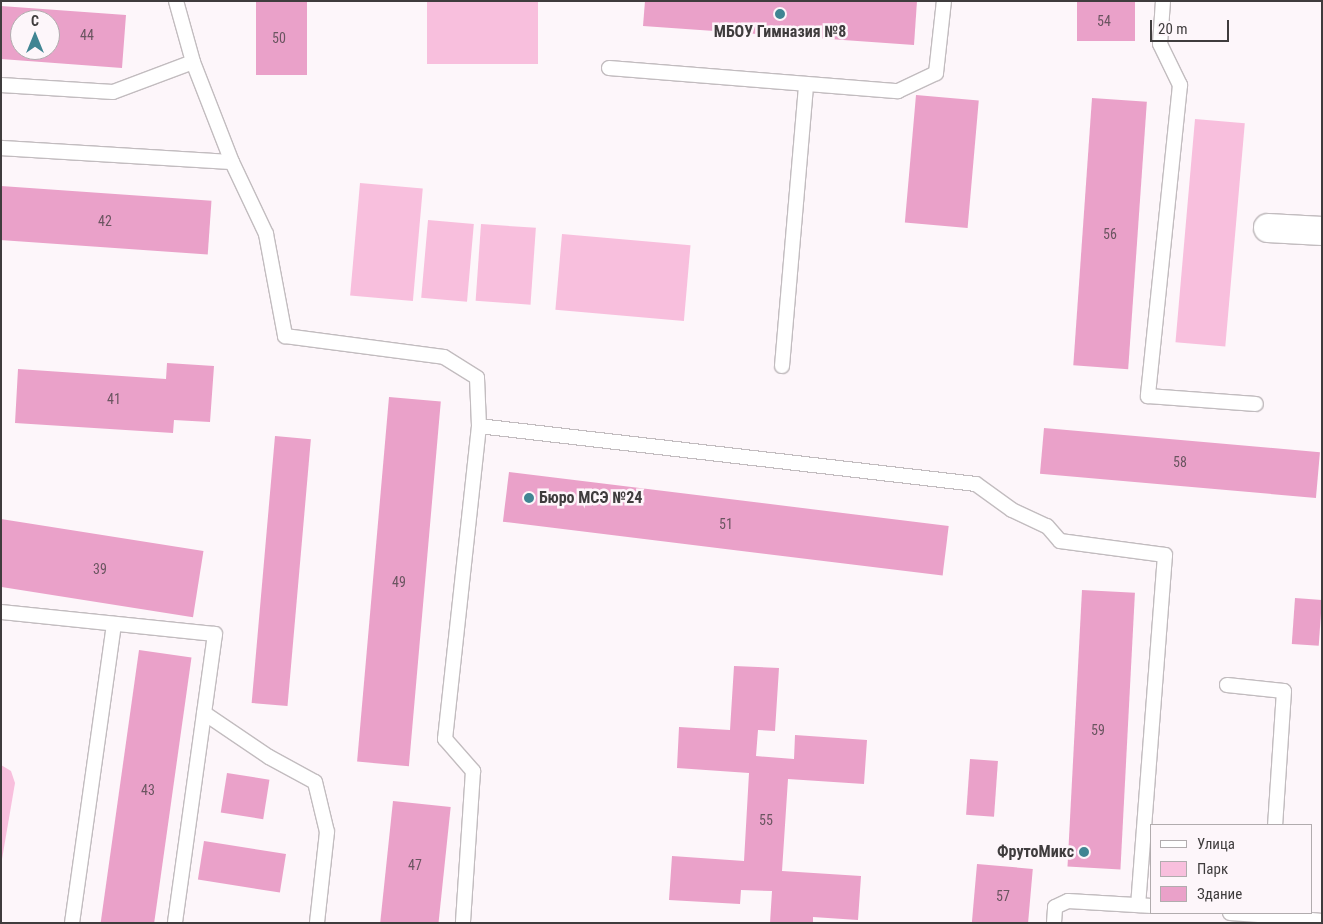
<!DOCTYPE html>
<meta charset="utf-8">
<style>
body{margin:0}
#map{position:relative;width:1323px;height:924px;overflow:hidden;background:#fdf6fa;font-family:"Roboto Condensed",sans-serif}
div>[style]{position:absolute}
.green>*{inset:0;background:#f8bfdd;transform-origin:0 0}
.building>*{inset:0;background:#eaa1c9;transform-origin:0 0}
.roads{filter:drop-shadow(1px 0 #c2bcbf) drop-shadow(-1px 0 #c2bcbf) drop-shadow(0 1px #c2bcbf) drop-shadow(0 -1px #c2bcbf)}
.service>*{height:14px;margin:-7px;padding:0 7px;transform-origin:7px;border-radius:7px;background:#fff}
.minor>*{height:28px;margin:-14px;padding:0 14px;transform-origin:14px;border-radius:14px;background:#fff}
.dots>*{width:14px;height:14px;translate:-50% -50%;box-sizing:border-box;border:2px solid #fdf6fa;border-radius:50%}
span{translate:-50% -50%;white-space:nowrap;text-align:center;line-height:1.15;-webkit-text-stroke:5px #fdf6fa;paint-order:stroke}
.number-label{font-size:14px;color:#6a5560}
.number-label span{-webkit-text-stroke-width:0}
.poi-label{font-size:16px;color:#3f3c3d;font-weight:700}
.left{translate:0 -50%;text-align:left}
.right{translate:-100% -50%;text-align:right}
.frame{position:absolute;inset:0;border:2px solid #3f3c3d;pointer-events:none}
.legend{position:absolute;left:1150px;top:824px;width:162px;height:90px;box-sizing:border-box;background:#fdf6fa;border:1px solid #b1acae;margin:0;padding:6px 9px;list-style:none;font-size:15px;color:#3f3c3d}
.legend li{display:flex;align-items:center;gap:10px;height:25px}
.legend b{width:25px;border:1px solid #b1acae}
.north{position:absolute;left:10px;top:10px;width:50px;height:50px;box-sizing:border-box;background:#fdf6fa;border:1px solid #b1acae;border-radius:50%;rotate:0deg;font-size:14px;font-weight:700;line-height:20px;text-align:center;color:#3f3c3d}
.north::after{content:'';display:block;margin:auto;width:18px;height:22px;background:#408593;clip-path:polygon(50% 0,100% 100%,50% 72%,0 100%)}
.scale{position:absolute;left:1150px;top:20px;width:79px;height:22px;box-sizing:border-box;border:2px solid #3f3c3d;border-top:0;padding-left:6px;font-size:15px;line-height:18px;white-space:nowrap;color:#3f3c3d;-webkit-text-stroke:4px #fdf6fa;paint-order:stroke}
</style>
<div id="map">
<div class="green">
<i style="left:427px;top:1px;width:111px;height:63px"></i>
<i style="left:1195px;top:119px;width:50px;height:224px;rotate:5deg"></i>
<i style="left:360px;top:183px;width:63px;height:113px;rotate:5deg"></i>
<i style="left:428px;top:220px;width:46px;height:78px;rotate:5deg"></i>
<i style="left:481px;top:224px;width:55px;height:77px;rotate:4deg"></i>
<i style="left:562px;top:234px;width:129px;height:76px;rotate:5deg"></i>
<i style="clip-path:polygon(1px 765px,11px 771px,15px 783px,1px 865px)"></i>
</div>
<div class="building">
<i style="left:256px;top:1px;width:51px;height:74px"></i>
<i style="clip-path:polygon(645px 1px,917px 1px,914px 45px,643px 26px)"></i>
<i style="left:1077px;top:1px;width:58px;height:40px"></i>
<i style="clip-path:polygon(evenodd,1px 6px,126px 15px,122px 68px,1px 59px,1px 6px,20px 20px,50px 20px,50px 50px,20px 50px,20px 20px)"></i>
<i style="left:916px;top:95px;width:63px;height:128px;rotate:5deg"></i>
<i style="left:1092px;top:98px;width:55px;height:268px;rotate:4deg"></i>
<i style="left:1px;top:186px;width:211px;height:54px;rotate:4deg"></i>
<i style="clip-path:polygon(167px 363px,214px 366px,210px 422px,174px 420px,173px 433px,15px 423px,18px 369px,166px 379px)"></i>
<i style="left:389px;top:397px;width:52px;height:366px;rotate:5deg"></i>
<i style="left:1044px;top:428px;width:277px;height:46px;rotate:5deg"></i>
<i style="left:275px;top:436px;width:36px;height:268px;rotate:5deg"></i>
<i style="left:509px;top:472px;width:443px;height:50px;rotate:7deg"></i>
<i style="left:1px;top:519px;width:205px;height:67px;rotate:9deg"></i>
<i style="left:1082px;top:590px;width:53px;height:277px;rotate:3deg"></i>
<i style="left:1295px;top:598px;width:27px;height:46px;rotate:4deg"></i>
<i style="left:139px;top:650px;width:53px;height:275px;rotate:8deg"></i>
<i style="clip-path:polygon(734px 666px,779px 668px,775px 731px,758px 730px,756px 756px,794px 759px,795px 735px,867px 740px,864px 784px,788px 779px,782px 871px,861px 876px,858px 920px,813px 917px,813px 923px,770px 923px,772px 891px,741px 890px,740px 904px,669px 900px,672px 856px,744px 861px,749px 773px,677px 768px,679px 727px,730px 730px)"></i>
<i style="left:970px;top:759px;width:28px;height:56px;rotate:4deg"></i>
<i style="left:227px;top:773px;width:43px;height:40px;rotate:9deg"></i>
<i style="left:393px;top:801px;width:58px;height:123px;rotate:6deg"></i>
<i style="left:204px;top:841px;width:83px;height:39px;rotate:9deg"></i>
<i style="left:977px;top:864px;width:56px;height:59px;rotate:5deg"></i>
</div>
<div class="roads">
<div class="service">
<i style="left:176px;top:1px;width:63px;rotate:74.4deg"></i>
<i style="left:193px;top:62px;width:107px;rotate:68.7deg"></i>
<i style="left:232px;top:162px;width:80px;rotate:64.7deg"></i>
<i style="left:266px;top:234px;width:104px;rotate:79.4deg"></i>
<i style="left:285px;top:336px;width:160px;rotate:7.5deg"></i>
<i style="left:444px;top:357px;width:39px;rotate:32deg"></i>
<i style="left:477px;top:378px;width:48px;rotate:87.6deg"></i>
<i style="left:479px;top:426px;width:315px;rotate:96.2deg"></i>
<i style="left:445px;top:739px;width:43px;rotate:48.8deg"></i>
<i style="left:473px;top:771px;width:152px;rotate:93.8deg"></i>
<i style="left:1163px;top:1px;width:43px;rotate:94deg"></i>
<i style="left:1160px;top:44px;width:46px;rotate:64deg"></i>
<i style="left:1180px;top:85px;width:313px;rotate:95.9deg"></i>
<i style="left:1148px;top:396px;width:108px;rotate:4.2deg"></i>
<i style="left:609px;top:68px;width:290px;rotate:4.6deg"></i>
<i style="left:898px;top:91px;width:42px;rotate:-25.3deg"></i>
<i style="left:936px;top:73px;width:72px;rotate:-83.7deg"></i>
<i style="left:1px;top:85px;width:112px;rotate:3.6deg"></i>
<i style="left:113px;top:92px;width:85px;rotate:-20.6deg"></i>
<i style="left:1px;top:148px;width:231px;rotate:3.5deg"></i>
<i style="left:782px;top:366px;width:281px;rotate:-85.1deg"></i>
<i style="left:479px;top:426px;width:500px;rotate:6.66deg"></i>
<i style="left:976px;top:484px;width:44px;rotate:35.8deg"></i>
<i style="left:1012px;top:510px;width:38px;rotate:25deg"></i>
<i style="left:1047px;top:526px;width:20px;rotate:49deg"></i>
<i style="left:1060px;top:541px;width:106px;rotate:7.6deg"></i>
<i style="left:1165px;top:555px;width:351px;rotate:94.4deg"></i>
<i style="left:1px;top:612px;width:215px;rotate:5.9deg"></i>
<i style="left:215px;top:634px;width:292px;rotate:97.9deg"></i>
<i style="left:1227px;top:685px;width:57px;rotate:6deg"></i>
<i style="left:1284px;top:691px;width:134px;rotate:93.8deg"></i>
<i style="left:204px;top:713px;width:78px;rotate:34.1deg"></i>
<i style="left:269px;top:757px;width:52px;rotate:28.5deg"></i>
<i style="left:315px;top:782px;width:51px;rotate:76.5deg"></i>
<i style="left:327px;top:832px;width:92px;rotate:96.3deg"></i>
<i style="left:1230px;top:913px;width:39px;rotate:4deg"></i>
<i style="left:1269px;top:913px;width:3px;rotate:90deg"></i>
<i style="left:1269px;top:916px;width:53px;rotate:5.4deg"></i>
<i style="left:72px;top:923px;width:302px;rotate:-82deg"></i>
<i style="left:1054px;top:923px;width:16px;rotate:-86deg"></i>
<i style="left:1055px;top:907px;width:14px;rotate:-25deg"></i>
<i style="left:1068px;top:901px;width:84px;rotate:3.4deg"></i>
</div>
<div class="minor">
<i style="left:1268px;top:228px;width:54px;rotate:3.2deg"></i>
</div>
</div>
<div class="dots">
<i style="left:780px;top:14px;background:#408593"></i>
<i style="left:529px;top:498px;background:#408593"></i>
<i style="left:1084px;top:852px;background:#408593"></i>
</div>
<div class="number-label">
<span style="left:1104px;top:21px">54</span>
<span style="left:87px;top:35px">44</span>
<span style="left:279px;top:38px">50</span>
<span style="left:105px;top:221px">42</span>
<span style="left:1110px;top:234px">56</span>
<span style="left:114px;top:399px">41</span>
<span style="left:1180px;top:462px">58</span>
<span style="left:726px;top:524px">51</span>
<span style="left:100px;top:569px">39</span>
<span style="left:399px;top:582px">49</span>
<span style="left:1098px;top:730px">59</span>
<span style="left:148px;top:790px">43</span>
<span style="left:766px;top:820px">55</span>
<span style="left:415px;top:865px">47</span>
<span style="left:1003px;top:896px">57</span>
</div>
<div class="poi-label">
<span style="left:780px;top:32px">МБОУ Гимназия №8</span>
<span class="left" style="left:539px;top:498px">Бюро МСЭ №24</span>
<span class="right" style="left:1074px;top:852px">ФрутоМикс</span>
</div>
<div class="frame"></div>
<ul class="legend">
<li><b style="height:6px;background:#fff"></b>Улица</li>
<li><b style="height:14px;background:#f8bfdd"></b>Парк</li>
<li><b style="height:14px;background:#eaa1c9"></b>Здание</li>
</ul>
<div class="north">С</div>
<div class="scale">20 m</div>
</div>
